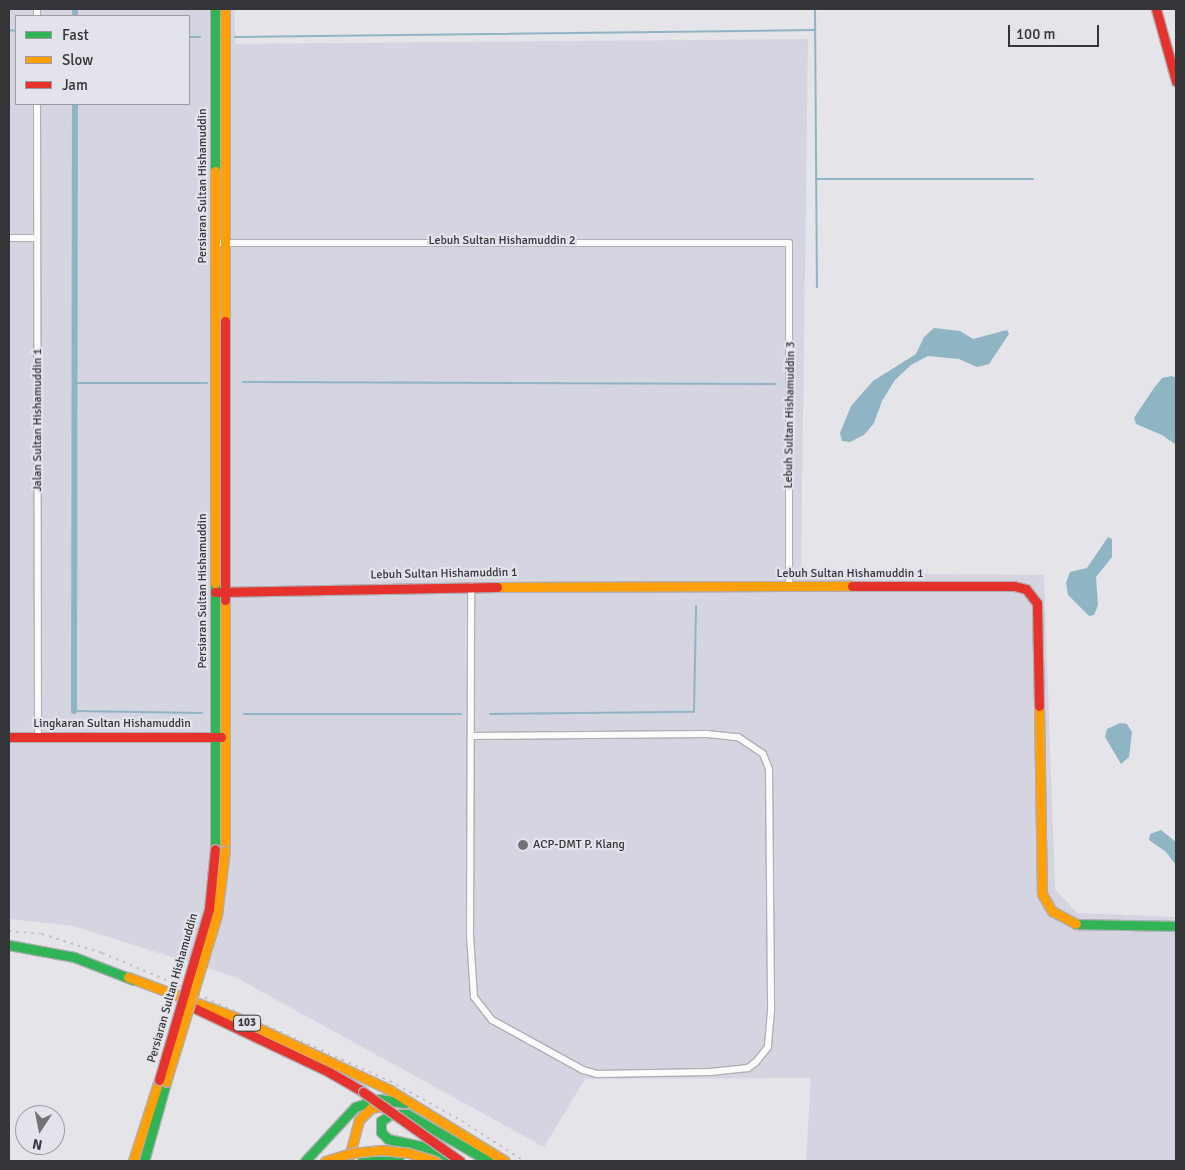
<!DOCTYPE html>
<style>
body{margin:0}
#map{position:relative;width:1185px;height:1170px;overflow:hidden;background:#e4e4e9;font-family:Signika,sans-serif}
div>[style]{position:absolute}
.built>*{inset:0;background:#d4d5e0}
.water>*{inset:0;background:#8fb5c4}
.stream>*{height:2px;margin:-1px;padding:0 1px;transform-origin:1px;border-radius:1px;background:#8fb5c4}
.canal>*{height:6px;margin:-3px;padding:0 3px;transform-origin:3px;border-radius:3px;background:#8fb5c4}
.roads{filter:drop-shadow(1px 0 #afafb3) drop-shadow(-1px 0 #afafb3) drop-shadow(0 1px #afafb3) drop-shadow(0 -1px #afafb3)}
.street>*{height:6px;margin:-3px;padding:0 3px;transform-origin:3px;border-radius:3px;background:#fbfbfc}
.fast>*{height:9px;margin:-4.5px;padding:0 4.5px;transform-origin:4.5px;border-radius:4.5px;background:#30b455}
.slow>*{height:9px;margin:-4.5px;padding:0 4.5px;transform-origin:4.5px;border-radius:4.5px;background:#ff9f0a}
.jam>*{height:9px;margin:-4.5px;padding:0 4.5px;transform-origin:4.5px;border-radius:4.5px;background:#e5322d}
.rail>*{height:2px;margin-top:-1px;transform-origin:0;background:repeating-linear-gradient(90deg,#c2c2c3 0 2.5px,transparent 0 7.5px)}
.bridges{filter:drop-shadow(1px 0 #afafb3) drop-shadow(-1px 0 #afafb3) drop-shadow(0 1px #afafb3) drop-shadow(0 -1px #afafb3)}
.slow-bridge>*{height:9px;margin:-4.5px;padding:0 4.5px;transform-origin:4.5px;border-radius:4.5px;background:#ff9f0a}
.jam-bridge>*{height:9px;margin:-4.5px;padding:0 4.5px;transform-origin:4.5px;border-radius:4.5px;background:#e5322d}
.dots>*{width:14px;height:14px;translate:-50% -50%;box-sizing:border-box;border:2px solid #e2e3eb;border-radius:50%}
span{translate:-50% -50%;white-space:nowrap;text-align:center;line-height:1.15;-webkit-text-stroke:4.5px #e2e3eb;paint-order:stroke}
.shield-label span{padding:1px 4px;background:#e2e3eb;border:1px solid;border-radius:4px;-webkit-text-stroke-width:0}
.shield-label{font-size:11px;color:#343538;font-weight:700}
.street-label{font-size:12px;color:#343538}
.poi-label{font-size:12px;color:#343538}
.left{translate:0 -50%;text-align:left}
.frame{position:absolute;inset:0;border:10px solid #343538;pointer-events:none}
.legend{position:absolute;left:15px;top:15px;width:175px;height:90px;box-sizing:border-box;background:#e2e3eb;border:1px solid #9c9da3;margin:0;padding:6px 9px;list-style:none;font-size:15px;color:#343538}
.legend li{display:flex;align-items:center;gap:10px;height:25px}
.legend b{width:25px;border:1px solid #9c9da3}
.north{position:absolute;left:15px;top:1105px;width:50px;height:50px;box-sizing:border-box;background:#e2e3eb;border:1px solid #9c9da3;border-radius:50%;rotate:191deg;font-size:14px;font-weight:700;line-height:20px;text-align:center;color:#343538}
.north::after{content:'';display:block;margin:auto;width:18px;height:22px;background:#727276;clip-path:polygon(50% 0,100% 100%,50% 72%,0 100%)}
.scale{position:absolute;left:1008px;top:25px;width:91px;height:22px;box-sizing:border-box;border:2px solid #343538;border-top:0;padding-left:6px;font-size:15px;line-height:18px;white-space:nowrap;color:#343538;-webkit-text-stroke:4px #e2e3eb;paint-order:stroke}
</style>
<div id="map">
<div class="built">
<i style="clip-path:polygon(evenodd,9px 9px,235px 9px,235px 44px,808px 39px,801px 573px,1044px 575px,1055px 889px,1077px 913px,1176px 917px,1176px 1161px,806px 1161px,811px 1078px,585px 1079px,544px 1147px,235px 977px,74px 926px,9px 919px,9px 9px,16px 16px,189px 16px,189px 104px,16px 104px,16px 16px)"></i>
</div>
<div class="water">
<i style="clip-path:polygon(934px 328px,960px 331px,973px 339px,1007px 330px,1009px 334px,989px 364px,977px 367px,959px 359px,928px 356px,911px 365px,895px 380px,882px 401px,874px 423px,864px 435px,850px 442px,842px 441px,840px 433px,851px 406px,873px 381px,916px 354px,924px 337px)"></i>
<i style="clip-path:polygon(1172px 376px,1176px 378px,1176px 445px,1162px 435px,1136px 424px,1134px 418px,1154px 388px,1162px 378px)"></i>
<i style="clip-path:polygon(1108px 537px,1112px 539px,1112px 557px,1096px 577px,1098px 605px,1094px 615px,1089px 616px,1068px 595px,1066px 583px,1070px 572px,1087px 568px)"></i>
<i style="clip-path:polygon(1120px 723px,1127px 724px,1132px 732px,1129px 757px,1121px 764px,1105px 737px,1107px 729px)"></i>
<i style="clip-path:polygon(1161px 830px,1176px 842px,1176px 865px,1166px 852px,1149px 840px,1150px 834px)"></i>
</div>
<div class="stream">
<i style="left:815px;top:9px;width:278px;rotate:89.6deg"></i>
<i style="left:9px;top:30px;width:7px;rotate:8deg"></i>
<i style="left:189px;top:37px;width:11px"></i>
<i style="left:235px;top:37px;width:580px;rotate:-0.69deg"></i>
<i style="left:816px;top:179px;width:217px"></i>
<i style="left:243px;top:382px;width:532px;rotate:0.22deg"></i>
<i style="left:74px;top:383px;width:133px"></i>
<i style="left:74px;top:711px;width:128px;rotate:0.9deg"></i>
<i style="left:244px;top:714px;width:217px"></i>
<i style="left:490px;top:714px;width:204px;rotate:-0.6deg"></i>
<i style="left:694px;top:712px;width:106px;rotate:-88.9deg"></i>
</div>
<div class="canal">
<i style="left:75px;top:16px;width:7px;rotate:-90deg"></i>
<i style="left:74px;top:711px;width:607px;rotate:-89.91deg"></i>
</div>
<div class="roads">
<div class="street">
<i style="left:37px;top:9px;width:7px;rotate:90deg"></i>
<i style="left:37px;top:104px;width:632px;rotate:89.91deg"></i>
<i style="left:9px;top:238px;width:28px"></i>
<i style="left:215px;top:243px;width:574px"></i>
<i style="left:789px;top:243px;width:343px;rotate:90deg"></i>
<i style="left:471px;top:736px;width:236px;rotate:-0.5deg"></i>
<i style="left:707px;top:734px;width:31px;rotate:6deg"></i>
<i style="left:738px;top:737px;width:30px;rotate:34deg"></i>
<i style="left:763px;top:754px;width:16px;rotate:68deg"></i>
<i style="left:769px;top:769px;width:242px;rotate:89.5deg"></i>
<i style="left:771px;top:1011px;width:36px;rotate:95deg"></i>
<i style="left:768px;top:1047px;width:19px;rotate:129deg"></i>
<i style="left:756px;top:1062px;width:10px;rotate:143deg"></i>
<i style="left:748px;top:1068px;width:38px;rotate:174deg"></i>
<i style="left:710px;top:1072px;width:113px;rotate:179deg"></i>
<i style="left:597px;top:1074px;width:15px;rotate:-164deg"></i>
<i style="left:583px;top:1070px;width:104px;rotate:-151.2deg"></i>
<i style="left:492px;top:1020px;width:29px;rotate:-128deg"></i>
<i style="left:474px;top:997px;width:62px;rotate:-93.7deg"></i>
<i style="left:470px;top:935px;width:349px;rotate:-89.8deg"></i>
</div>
<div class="fast">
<i style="left:215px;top:9px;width:162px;rotate:90deg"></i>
<i style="left:215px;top:583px;width:266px;rotate:90deg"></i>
<i style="left:1076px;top:924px;width:100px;rotate:1.1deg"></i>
<i style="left:9px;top:945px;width:66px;rotate:10.5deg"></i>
<i style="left:74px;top:957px;width:64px;rotate:21deg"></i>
<i style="left:451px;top:1158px;width:24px;rotate:-156deg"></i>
<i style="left:429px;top:1148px;width:42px;rotate:-167.6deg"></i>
<i style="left:388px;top:1139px;width:10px;rotate:-135deg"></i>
<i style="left:381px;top:1132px;width:11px;rotate:-90deg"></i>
<i style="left:381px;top:1121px;width:12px;rotate:-35deg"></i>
<i style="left:391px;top:1114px;width:16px"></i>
<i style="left:407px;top:1114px;width:94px;rotate:30.1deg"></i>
<i style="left:144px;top:1161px;width:82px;rotate:-74.4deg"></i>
<i style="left:305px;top:1161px;width:74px;rotate:-47.2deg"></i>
<i style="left:355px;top:1107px;width:25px;rotate:-18deg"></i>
<i style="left:379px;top:1099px;width:26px;rotate:9deg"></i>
<i style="left:362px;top:1161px;width:37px"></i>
</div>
<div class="slow">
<i style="left:225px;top:9px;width:312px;rotate:90deg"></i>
<i style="left:215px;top:171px;width:412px;rotate:90deg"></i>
<i style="left:497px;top:587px;width:355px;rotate:-0.2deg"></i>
<i style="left:225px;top:600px;width:250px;rotate:90deg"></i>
<i style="left:1039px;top:706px;width:188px;rotate:89.1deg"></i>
<i style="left:1042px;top:894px;width:20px;rotate:60deg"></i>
<i style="left:1052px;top:911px;width:27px;rotate:28deg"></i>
<i style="left:128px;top:977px;width:114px;rotate:20.5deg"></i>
<i style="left:235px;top:1017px;width:171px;rotate:25.2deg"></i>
<i style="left:390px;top:1090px;width:135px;rotate:31.7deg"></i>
<i style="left:133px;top:1161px;width:85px;rotate:-72.2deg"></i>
<i style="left:348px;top:1161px;width:42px;rotate:-75deg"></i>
<i style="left:359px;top:1120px;width:17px;rotate:-45deg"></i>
<i style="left:371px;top:1108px;width:15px;rotate:-8deg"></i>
</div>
<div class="jam">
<i style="left:1156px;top:9px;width:75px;rotate:74.5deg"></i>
<i style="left:225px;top:321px;width:279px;rotate:90deg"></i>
<i style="left:852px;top:586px;width:162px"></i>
<i style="left:1014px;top:586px;width:12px;rotate:14deg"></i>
<i style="left:1026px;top:589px;width:18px;rotate:52deg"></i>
<i style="left:1037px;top:603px;width:103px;rotate:88.9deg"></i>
<i style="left:215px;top:592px;width:282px;rotate:-1deg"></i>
<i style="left:9px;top:737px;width:212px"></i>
<i style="left:190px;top:1006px;width:154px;rotate:25.4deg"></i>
<i style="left:329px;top:1072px;width:39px;rotate:30deg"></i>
</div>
</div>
<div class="rail">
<i style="left:9px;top:931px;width:33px;rotate:5deg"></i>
<i style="left:42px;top:934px;width:63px;rotate:17.6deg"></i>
<i style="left:102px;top:953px;width:60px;rotate:22.7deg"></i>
<i style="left:157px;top:976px;width:256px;rotate:24.3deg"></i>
<i style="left:390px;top:1081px;width:82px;rotate:29.1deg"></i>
<i style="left:462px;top:1121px;width:74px;rotate:32.8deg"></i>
</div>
<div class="bridges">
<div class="slow-bridge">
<i style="left:166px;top:1082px;width:175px;rotate:-73deg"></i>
<i style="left:217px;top:915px;width:65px;rotate:-83deg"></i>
<i style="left:325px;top:1161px;width:28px;rotate:-17deg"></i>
<i style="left:352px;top:1153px;width:30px;rotate:-6deg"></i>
<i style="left:382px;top:1150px;width:27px;rotate:6deg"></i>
<i style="left:409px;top:1153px;width:27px;rotate:17deg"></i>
</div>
<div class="jam-bridge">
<i style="left:159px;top:1080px;width:178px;rotate:-73.7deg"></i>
<i style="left:209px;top:909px;width:60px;rotate:-84.3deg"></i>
<i style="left:363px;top:1092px;width:119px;rotate:35.4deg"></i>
</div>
</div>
<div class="dots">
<i style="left:523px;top:845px;background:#727276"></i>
</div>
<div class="shield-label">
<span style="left:247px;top:1023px">103</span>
</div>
<div class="street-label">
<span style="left:203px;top:186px;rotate:-90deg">Persiaran Sultan Hishamuddin</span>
<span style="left:502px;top:241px">Lebuh Sultan Hishamuddin 2</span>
<span style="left:790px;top:415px;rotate:-89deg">Lebuh Sultan Hishamuddin 3</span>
<span style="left:38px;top:420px;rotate:-90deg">Jalan Sultan Hishamuddin 1</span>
<span style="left:444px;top:574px;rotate:-1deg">Lebuh Sultan Hishamuddin 1</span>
<span style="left:850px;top:574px">Lebuh Sultan Hishamuddin 1</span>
<span style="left:203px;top:591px;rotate:-90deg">Persiaran Sultan Hishamuddin</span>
<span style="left:112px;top:724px">Lingkaran Sultan Hishamuddin</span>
<span style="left:173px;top:988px;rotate:-74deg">Persiaran Sultan Hishamuddin</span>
</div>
<div class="poi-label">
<span class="left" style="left:533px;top:845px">ACP-DMT P. Klang</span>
</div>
<div class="frame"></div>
<ul class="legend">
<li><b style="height:6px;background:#30b455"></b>Fast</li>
<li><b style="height:6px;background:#ff9f0a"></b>Slow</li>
<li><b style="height:6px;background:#e5322d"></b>Jam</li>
</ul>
<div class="north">N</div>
<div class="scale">100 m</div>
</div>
